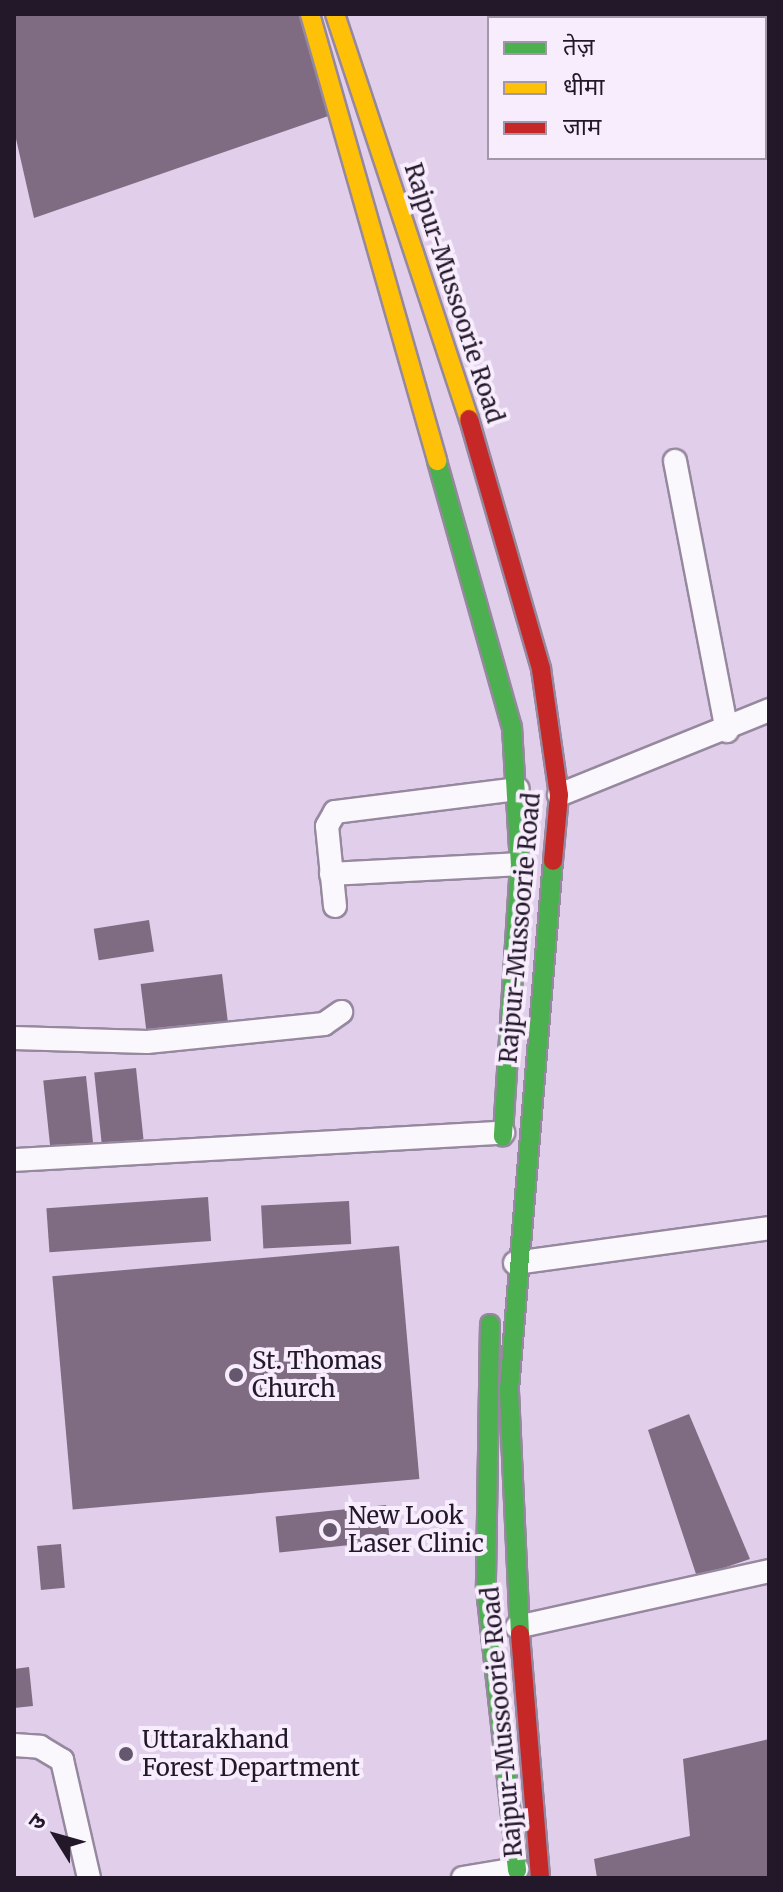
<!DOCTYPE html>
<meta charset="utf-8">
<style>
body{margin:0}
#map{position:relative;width:783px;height:1892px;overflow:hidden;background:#e0ceea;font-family:Merriweather,"Noto Sans Devanagari",serif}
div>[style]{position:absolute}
.building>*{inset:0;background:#7f6c82;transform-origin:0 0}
.roads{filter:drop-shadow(2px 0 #96889e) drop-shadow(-2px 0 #96889e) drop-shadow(0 2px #96889e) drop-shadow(0 -2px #96889e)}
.street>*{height:22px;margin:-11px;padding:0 11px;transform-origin:11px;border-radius:11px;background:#faf8fc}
.fast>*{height:18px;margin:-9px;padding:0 9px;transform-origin:9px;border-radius:9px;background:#4caf50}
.slow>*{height:18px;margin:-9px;padding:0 9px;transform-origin:9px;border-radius:9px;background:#ffc107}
.jam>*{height:18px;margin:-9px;padding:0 9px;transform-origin:9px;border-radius:9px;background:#c62828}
.dots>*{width:22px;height:22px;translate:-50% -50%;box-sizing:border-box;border:4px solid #f7edfd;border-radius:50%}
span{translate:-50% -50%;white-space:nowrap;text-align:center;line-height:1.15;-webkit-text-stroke:8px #f7edfd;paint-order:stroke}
.street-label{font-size:24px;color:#23172a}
.poi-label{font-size:24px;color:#23172a}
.left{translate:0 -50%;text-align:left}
.frame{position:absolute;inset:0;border:16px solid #23172a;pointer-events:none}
.legend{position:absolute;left:487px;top:16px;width:280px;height:144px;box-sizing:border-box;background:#f7edfd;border:2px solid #a297a9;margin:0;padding:10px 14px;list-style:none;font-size:24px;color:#23172a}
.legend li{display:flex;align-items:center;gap:16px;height:40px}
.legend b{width:40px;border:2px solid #a297a9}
.north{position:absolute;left:16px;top:1796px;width:80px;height:80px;-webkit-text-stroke:6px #f7edfd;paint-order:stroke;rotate:307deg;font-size:22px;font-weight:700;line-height:32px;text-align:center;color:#23172a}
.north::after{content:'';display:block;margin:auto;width:28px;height:36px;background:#23172a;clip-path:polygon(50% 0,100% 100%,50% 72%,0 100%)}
</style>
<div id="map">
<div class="building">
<i style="clip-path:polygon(14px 14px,305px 14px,337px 113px,34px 218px,14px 130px)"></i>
<i style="left:149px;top:920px;width:32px;height:56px;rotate:81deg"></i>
<i style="left:222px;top:974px;width:48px;height:82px;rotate:83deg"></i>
<i style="left:136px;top:1068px;width:72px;height:42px;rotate:84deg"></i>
<i style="left:86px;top:1076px;width:70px;height:43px;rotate:84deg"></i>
<i style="left:208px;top:1197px;width:44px;height:162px;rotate:86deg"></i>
<i style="left:349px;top:1201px;width:43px;height:88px;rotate:87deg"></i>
<i style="left:399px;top:1246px;width:234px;height:348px;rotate:85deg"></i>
<i style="clip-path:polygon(689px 1414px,750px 1559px,697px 1577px,648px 1430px)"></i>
<i style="left:386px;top:1505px;width:36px;height:111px;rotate:84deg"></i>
<i style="left:61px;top:1544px;width:44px;height:24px;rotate:85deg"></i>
<i style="clip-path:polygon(29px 1667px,33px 1706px,14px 1708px,14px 1669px)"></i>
<i style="clip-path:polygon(769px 1739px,769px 1878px,597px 1878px,594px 1859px,690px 1836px,683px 1759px)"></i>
</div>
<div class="roads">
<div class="street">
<i style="left:675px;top:461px;width:275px;rotate:79.1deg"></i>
<i style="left:559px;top:795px;width:227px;rotate:-22deg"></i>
<i style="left:331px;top:874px;width:189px;rotate:-3deg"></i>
<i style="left:335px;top:906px;width:80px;rotate:-95.7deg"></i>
<i style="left:327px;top:826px;width:16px;rotate:-60deg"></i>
<i style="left:335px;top:812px;width:184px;rotate:-7.2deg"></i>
<i style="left:14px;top:1038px;width:133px;rotate:1.7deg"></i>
<i style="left:147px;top:1042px;width:178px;rotate:-5.8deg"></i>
<i style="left:324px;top:1024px;width:21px;rotate:-35deg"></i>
<i style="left:14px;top:1160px;width:490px;rotate:-3.2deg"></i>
<i style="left:515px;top:1263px;width:256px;rotate:-7.8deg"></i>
<i style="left:517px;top:1627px;width:258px;rotate:-12.5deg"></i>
<i style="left:14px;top:1745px;width:26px;rotate:4deg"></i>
<i style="left:40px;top:1747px;width:26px;rotate:31deg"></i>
<i style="left:62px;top:1760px;width:121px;rotate:77.1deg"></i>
<i style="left:463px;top:1878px;width:55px;rotate:-9.5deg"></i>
</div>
<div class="fast">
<i style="left:437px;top:461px;width:276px;rotate:74.3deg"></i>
<i style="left:512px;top:727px;width:137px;rotate:86.7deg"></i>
<i style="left:520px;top:864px;width:273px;rotate:93.6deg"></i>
<i style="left:490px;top:1324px;width:265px;rotate:90.9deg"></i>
<i style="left:486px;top:1589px;width:283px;rotate:83.7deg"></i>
<i style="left:520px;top:1634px;width:245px;rotate:-92.6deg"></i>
<i style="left:509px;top:1389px;width:530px;rotate:-85.24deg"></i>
</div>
<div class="slow">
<i style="left:310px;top:14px;width:465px;rotate:74.1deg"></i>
<i style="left:335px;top:14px;width:427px;rotate:71.7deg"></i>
</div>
<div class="jam">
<i style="left:469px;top:419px;width:260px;rotate:73.9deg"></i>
<i style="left:541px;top:669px;width:127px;rotate:81.9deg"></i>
<i style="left:559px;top:795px;width:66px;rotate:95.2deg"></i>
<i style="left:520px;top:1634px;width:245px;rotate:85.3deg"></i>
</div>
</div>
<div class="dots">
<i style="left:236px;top:1375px;background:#65576d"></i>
<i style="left:330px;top:1530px;background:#65576d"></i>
<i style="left:126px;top:1754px;background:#65576d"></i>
</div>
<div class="street-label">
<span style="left:454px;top:293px;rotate:72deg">Rajpur-Mussoorie Road</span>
<span style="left:520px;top:928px;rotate:-85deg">Rajpur-Mussoorie Road</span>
<span style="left:502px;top:1722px;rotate:-95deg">Rajpur-Mussoorie Road</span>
</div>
<div class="poi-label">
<span class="left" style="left:252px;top:1375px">St. Thomas<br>Church</span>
<span class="left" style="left:348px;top:1530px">New Look<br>Laser Clinic</span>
<span class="left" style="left:142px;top:1754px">Uttarakhand<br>Forest Department</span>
</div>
<div class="frame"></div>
<ul class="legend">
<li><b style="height:10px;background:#4caf50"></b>तेज़</li>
<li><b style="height:10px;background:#ffc107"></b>धीमा</li>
<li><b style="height:10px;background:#c62828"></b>जाम</li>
</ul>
<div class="north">उ</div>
</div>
